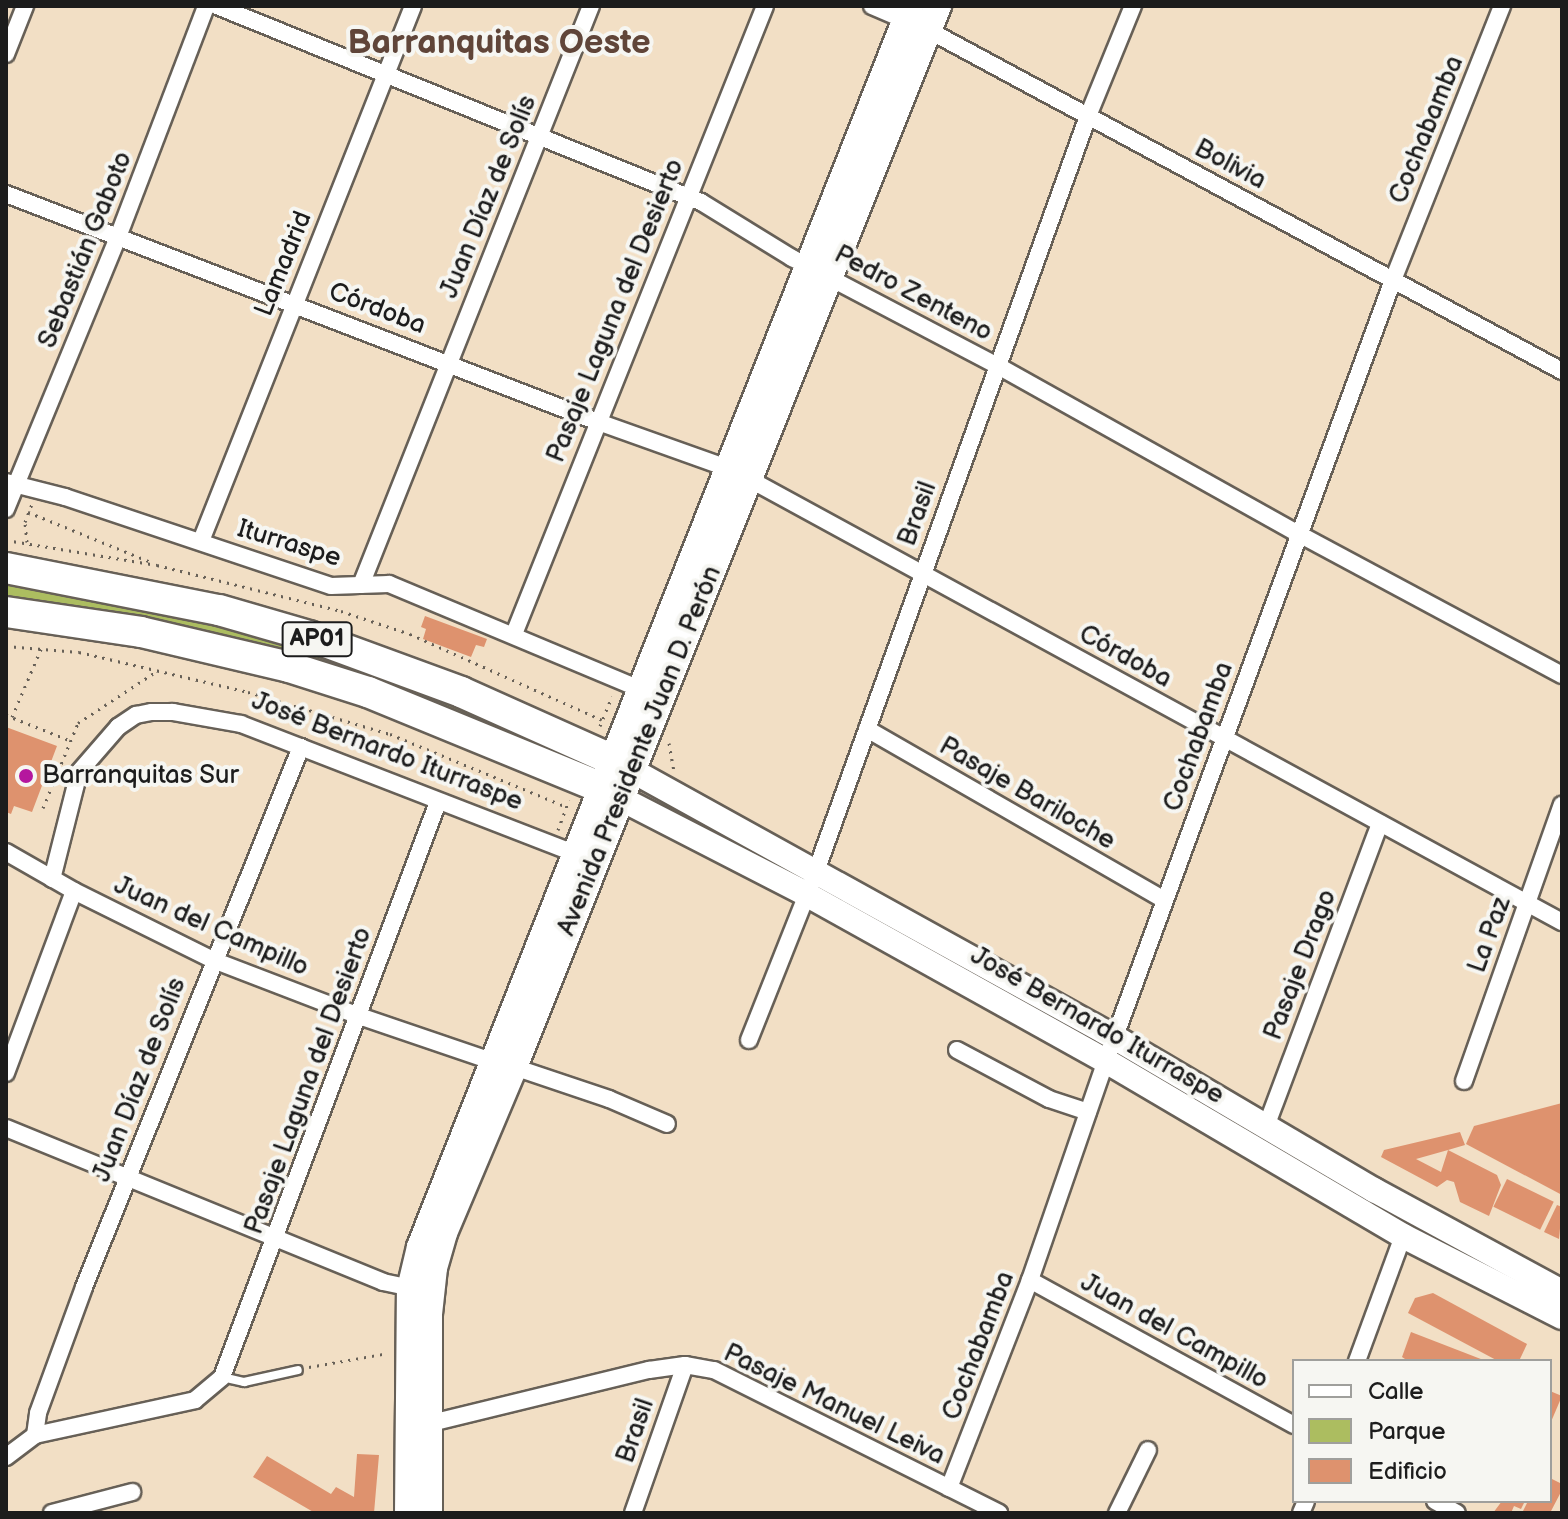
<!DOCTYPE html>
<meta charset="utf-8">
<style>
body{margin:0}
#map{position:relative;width:1568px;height:1519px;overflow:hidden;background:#f2dfc5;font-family:"Balsamiq Sans",sans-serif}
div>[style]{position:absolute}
.green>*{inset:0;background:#acbd60}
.building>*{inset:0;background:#de926e;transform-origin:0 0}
.path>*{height:3px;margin-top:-1.5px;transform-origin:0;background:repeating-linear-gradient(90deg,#676057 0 2px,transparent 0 8px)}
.roads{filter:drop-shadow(2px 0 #676057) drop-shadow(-2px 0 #676057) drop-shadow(0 2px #676057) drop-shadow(0 -2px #676057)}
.service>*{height:8px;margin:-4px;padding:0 4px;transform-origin:4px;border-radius:4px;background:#fff}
.minor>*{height:16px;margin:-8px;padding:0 8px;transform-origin:8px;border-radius:8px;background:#fff}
.secondary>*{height:24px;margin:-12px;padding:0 12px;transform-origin:12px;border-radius:12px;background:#fff}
.primary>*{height:26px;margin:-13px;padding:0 13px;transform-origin:13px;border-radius:13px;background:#fff}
.motorway>*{height:30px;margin:-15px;padding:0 15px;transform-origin:15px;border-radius:15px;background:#fff}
.dots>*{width:22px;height:22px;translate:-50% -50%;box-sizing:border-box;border:4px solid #f6f6f2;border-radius:50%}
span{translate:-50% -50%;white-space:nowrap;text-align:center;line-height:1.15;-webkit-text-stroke:8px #f6f6f2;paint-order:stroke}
.shield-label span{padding:2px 6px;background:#f6f6f2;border:2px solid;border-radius:6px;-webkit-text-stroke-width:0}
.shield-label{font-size:24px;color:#1c1c1c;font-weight:700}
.street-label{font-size:26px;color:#1c1c1c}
.poi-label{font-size:26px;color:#1c1c1c}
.left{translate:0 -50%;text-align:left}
.district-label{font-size:34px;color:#604539;font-weight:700}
.frame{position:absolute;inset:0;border:8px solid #1c1c1c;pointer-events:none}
.legend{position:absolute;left:1292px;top:1359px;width:260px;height:144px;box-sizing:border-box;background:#f6f6f2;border:2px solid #9f9f9c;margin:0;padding:10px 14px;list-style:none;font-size:24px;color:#1c1c1c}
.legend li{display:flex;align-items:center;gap:16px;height:40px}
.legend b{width:40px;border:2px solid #9f9f9c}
</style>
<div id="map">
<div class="green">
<i style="clip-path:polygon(6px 568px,132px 591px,591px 749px,602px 788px,368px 692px,6px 612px)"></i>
</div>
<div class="building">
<i style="clip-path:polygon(425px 616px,487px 639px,484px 647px,476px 645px,471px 657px,423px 639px,426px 629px,421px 627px)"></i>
<i style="clip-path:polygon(6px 727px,57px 746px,32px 812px,14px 806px,11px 814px,6px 812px)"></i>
<i style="clip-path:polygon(1562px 1103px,1562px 1195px,1466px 1144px,1474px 1126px)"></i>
<i style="clip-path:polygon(1460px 1132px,1465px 1145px,1448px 1150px,1416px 1159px,1441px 1172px,1448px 1150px,1497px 1175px,1501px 1185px,1489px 1216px,1460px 1202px,1454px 1182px,1447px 1180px,1437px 1187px,1381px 1157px,1384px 1150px)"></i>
<i style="left:1507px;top:1179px;width:52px;height:31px;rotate:26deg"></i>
<i style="clip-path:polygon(1557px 1205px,1562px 1207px,1559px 1239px,1544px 1232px)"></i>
<i style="clip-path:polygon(1433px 1293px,1527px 1344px,1519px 1361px,1498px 1361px,1408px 1313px,1415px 1298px)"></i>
<i style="clip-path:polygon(1411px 1332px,1486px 1361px,1408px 1361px,1402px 1357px)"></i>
<i style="left:1550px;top:1391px;width:13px;height:79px;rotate:23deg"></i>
<i style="clip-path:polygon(357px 1454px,379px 1455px,374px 1513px,315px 1513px,253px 1477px,267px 1456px,331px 1494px,336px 1487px,354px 1497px)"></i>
<i style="clip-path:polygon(1550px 1478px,1562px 1484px,1562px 1490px,1550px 1513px,1522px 1513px,1528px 1501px,1550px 1501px)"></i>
<i style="clip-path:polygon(1502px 1501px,1525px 1501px,1521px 1509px,1514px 1506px,1511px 1513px,1493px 1513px)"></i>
</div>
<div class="path">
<i style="left:28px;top:512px;width:133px;rotate:22.1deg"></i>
<i style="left:6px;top:540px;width:153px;rotate:9.4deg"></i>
<i style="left:157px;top:565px;width:190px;rotate:14deg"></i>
<i style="left:341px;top:611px;width:73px;rotate:18.4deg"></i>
<i style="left:410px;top:634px;width:210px;rotate:24.1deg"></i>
<i style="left:27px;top:542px;width:20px;rotate:-96deg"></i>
<i style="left:25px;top:522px;width:19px;rotate:-69deg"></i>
<i style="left:6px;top:646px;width:73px;rotate:4.7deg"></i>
<i style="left:79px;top:652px;width:174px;rotate:13.3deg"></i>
<i style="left:248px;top:692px;width:148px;rotate:16.5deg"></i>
<i style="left:390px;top:734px;width:191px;rotate:22.4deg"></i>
<i style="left:6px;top:715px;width:68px;rotate:21.6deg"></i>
<i style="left:12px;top:717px;width:74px;rotate:-66.9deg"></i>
<i style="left:600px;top:726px;width:32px;rotate:-68deg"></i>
<i style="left:669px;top:743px;width:27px;rotate:80deg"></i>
<i style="left:43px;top:808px;width:92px;rotate:-67.6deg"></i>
<i style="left:78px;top:723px;width:95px;rotate:-33.4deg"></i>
<i style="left:558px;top:830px;width:32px;rotate:-70deg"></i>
<i style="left:309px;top:1367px;width:80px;rotate:-10deg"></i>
</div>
<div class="roads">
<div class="service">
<i style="left:222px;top:1377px;width:23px;rotate:13deg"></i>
<i style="left:244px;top:1382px;width:55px;rotate:-12.5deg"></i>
</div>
<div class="minor">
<i style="left:217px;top:6px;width:522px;rotate:22.05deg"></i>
<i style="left:701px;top:202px;width:107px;rotate:31.6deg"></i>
<i style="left:792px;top:258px;width:233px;rotate:27.7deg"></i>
<i style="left:998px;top:366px;width:345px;rotate:29.2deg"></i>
<i style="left:1299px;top:534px;width:298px;rotate:28.2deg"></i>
<i style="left:872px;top:6px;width:61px;rotate:23.2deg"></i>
<i style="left:928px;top:30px;width:720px;rotate:28.27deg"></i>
<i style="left:6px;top:54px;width:52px;rotate:-68.4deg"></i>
<i style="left:6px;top:194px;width:634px;rotate:21.06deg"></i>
<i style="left:598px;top:422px;width:140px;rotate:19.6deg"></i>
<i style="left:749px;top:479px;width:926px;rotate:28.59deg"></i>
<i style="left:6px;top:482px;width:61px;rotate:14.3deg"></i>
<i style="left:65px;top:497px;width:280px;rotate:18.5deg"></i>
<i style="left:331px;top:586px;width:58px;rotate:-2deg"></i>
<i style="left:389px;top:584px;width:274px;rotate:22.7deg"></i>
<i style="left:6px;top:509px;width:294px;rotate:-67.6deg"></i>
<i style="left:118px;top:237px;width:247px;rotate:-69.1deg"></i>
<i style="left:201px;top:541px;width:575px;rotate:-68.38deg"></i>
<i style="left:361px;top:585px;width:623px;rotate:-68.34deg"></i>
<i style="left:514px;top:634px;width:676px;rotate:-68.21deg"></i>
<i style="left:867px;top:729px;width:343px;rotate:29.9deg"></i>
<i style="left:6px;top:852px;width:78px;rotate:29.8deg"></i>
<i style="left:74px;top:891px;width:155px;rotate:26.4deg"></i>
<i style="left:213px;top:960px;width:156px;rotate:21deg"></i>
<i style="left:359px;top:1016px;width:143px;rotate:18.8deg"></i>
<i style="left:52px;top:879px;width:110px;rotate:-75.8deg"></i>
<i style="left:79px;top:772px;width:60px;rotate:-49.1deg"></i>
<i style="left:118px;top:727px;width:22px;rotate:-34deg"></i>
<i style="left:136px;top:715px;width:16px;rotate:-11deg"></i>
<i style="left:152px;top:712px;width:21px"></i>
<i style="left:173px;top:712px;width:69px;rotate:10deg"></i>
<i style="left:241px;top:724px;width:360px;rotate:21.2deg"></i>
<i style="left:749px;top:1040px;width:179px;rotate:-68.3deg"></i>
<i style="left:815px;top:874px;width:806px;rotate:-70.19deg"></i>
<i style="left:1088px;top:116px;width:119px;rotate:-67.8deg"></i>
<i style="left:957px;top:1050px;width:104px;rotate:28deg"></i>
<i style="left:1049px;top:1099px;width:41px;rotate:18.4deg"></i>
<i style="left:514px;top:1067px;width:100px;rotate:18.6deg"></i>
<i style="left:609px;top:1099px;width:63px;rotate:23.3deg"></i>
<i style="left:6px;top:1073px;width:194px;rotate:-69.5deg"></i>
<i style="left:1464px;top:1081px;width:293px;rotate:-70.5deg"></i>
<i style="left:1267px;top:1124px;width:321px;rotate:-69.4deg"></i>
<i style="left:6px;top:1128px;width:407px;rotate:22.2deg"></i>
<i style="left:383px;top:1282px;width:35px;rotate:12deg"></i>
<i style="left:1030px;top:1280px;width:301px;rotate:28.8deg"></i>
<i style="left:1357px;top:1361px;width:133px;rotate:-69.8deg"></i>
<i style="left:423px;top:1425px;width:233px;rotate:-13.7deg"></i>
<i style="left:649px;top:1370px;width:36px;rotate:-8deg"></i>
<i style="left:685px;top:1365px;width:29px;rotate:10deg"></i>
<i style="left:714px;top:1370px;width:319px;rotate:26.6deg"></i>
<i style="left:35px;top:1435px;width:22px;rotate:-82deg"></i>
<i style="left:38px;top:1413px;width:134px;rotate:-69.9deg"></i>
<i style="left:84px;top:1287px;width:582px;rotate:-68.11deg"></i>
<i style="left:6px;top:1457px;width:36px;rotate:-37deg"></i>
<i style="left:35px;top:1435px;width:164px;rotate:-12.3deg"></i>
<i style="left:195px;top:1400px;width:35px;rotate:-40deg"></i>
<i style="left:222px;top:1377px;width:614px;rotate:-69.41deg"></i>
<i style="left:949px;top:1488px;width:223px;rotate:-68.7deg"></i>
<i style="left:1030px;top:1280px;width:232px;rotate:-70.9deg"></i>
<i style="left:1106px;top:1061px;width:832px;rotate:-69.82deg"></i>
<i style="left:1393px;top:280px;width:295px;rotate:-68.3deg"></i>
<i style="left:1435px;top:1501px;width:25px;rotate:29deg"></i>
<i style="left:52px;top:1513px;width:83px;rotate:-14.7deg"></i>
<i style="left:633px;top:1513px;width:157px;rotate:-70.6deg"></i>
<i style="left:1117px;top:1513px;width:70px;rotate:-63.8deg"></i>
<i style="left:1301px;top:1513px;width:13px;rotate:-67deg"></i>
</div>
<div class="secondary">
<i style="left:615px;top:761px;width:570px;rotate:28.95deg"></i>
<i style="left:1114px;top:1037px;width:302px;rotate:30.5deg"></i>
<i style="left:1374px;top:1190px;width:214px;rotate:28.5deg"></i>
<i style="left:604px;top:790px;width:227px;rotate:27.2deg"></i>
<i style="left:806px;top:894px;width:343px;rotate:29.1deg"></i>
<i style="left:1106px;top:1061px;width:345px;rotate:30.5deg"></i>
<i style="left:1403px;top:1236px;width:178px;rotate:27deg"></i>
</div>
<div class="primary">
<i style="left:408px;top:1513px;width:224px;rotate:-89.5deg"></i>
<i style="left:410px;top:1289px;width:43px;rotate:-76.6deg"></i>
<i style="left:420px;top:1247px;width:1335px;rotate:-68.41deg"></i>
<i style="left:429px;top:1513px;width:199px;rotate:-90deg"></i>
<i style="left:429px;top:1314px;width:46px;rotate:-83.8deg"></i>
<i style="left:434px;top:1268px;width:36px;rotate:-74deg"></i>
<i style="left:444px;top:1233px;width:180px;rotate:-67.1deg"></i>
<i style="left:514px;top:1067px;width:1143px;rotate:-68.22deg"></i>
</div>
<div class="motorway">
<i style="left:6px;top:568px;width:217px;rotate:11.2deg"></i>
<i style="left:219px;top:610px;width:94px;rotate:16.1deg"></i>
<i style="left:309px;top:636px;width:162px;rotate:20.2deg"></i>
<i style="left:461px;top:692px;width:167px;rotate:24.1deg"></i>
<i style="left:6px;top:612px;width:136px;rotate:8.4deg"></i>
<i style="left:141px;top:632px;width:152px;rotate:13.3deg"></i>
<i style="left:289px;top:667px;width:83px;rotate:17.6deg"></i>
<i style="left:368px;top:692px;width:253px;rotate:22.3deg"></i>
</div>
</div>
<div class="dots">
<i style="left:26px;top:776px;background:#b5179e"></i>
</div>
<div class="shield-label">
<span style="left:317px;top:639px">AP01</span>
</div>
<div class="street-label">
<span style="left:1427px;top:130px;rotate:-68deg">Cochabamba</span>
<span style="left:1230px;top:165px;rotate:28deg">Bolivia</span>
<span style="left:489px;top:197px;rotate:-68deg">Juan Díaz de Solís</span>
<span style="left:86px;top:250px;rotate:-68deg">Sebastián Gaboto</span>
<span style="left:284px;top:264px;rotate:-68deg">Lamadrid</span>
<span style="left:913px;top:294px;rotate:28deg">Pedro Zenteno</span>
<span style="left:377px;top:309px;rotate:21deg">Córdoba</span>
<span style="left:616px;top:311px;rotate:-68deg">Pasaje Laguna del Desierto</span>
<span style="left:918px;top:514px;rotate:-70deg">Brasil</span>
<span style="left:289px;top:544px;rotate:17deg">Iturraspe</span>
<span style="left:1125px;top:657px;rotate:29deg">Córdoba</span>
<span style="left:1199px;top:737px;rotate:-70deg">Cochabamba</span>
<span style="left:640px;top:751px;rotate:-68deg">Avenida Presidente Juan D. Perón</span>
<span style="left:387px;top:752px;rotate:21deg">José Bernardo Iturraspe</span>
<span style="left:1027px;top:794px;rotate:30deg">Pasaje Bariloche</span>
<span style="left:211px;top:927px;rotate:24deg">Juan del Campillo</span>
<span style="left:1490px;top:935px;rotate:-70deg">La Paz</span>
<span style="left:1301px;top:965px;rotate:-69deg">Pasaje Drago</span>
<span style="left:1097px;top:1026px;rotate:30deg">José Bernardo Iturraspe</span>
<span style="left:140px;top:1080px;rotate:-69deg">Juan Díaz de Solís</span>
<span style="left:309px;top:1081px;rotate:-70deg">Pasaje Laguna del Desierto</span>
<span style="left:1174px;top:1332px;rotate:29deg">Juan del Campillo</span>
<span style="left:979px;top:1346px;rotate:-69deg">Cochabamba</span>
<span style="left:834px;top:1405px;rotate:26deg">Pasaje Manuel Leiva</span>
<span style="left:636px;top:1431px;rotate:-71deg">Brasil</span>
</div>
<div class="poi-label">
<span class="left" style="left:42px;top:776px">Barranquitas Sur</span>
</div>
<div class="district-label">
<span style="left:499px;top:43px">Barranquitas Oeste</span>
</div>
<div class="frame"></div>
<ul class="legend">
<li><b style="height:10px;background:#fff"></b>Calle</li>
<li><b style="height:22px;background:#acbd60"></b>Parque</li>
<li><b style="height:22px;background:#de926e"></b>Edificio</li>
</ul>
</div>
